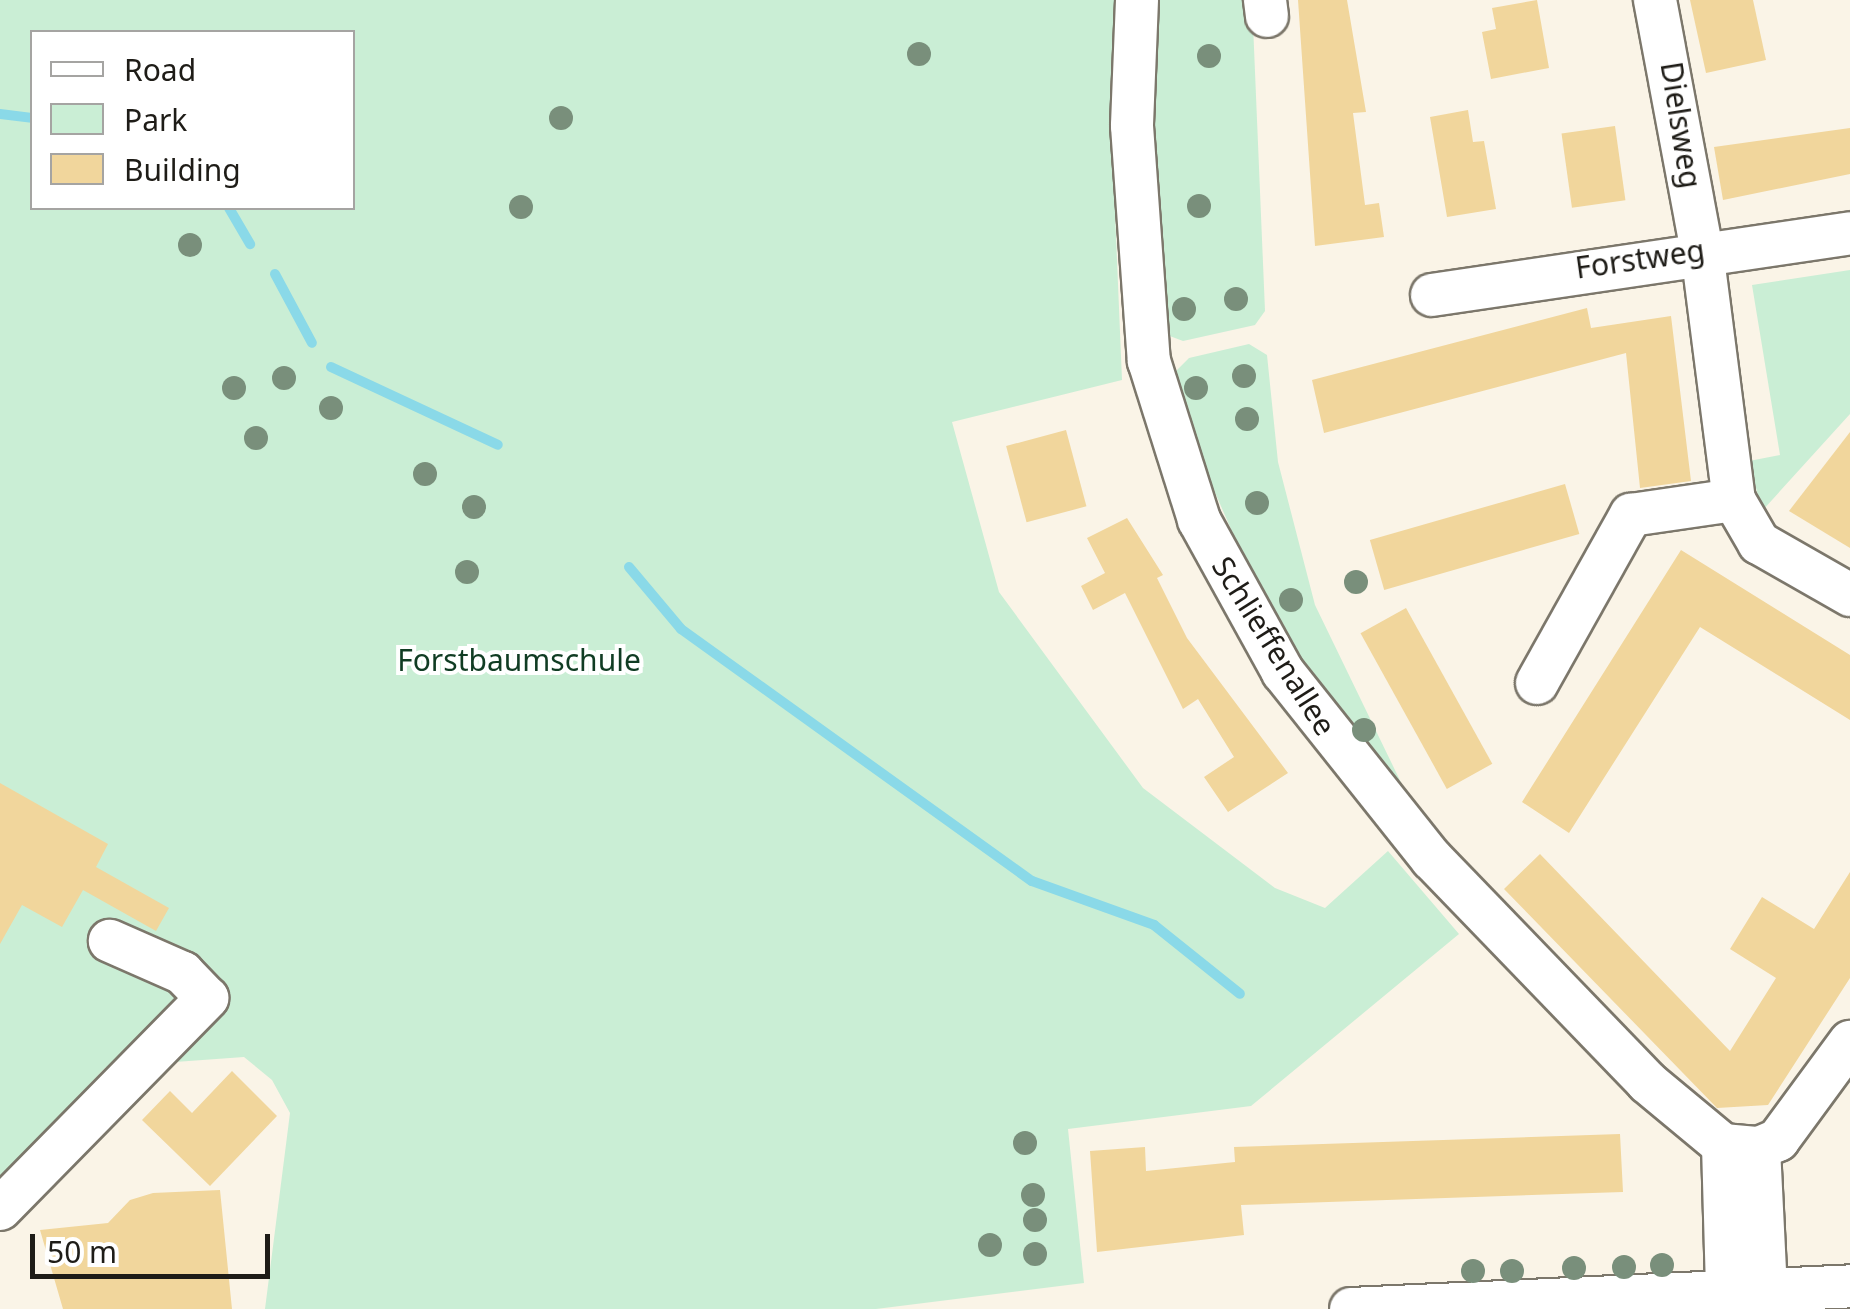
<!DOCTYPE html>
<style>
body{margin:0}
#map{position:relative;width:1850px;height:1309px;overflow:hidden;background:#faf4e7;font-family:"Noto Sans",sans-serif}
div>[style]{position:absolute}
.green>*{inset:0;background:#caeed5}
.stream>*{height:10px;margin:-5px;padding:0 5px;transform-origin:5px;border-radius:5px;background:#8ad9e8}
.building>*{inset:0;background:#f1d69c;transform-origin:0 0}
.roads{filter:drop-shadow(2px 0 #7c776b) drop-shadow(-2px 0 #7c776b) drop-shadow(0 2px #7c776b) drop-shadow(0 -2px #7c776b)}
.minor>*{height:42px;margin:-21px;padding:0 21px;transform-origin:21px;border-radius:21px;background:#fff}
.trees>*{width:24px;height:24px;margin:-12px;border-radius:50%;background:#798f7b}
span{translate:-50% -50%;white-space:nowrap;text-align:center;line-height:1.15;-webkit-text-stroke:8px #fff;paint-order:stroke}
.street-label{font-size:30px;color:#1e1c17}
.park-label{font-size:30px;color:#103c23}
.legend{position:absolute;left:30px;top:30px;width:325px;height:180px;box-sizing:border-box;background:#fff;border:2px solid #a5a4a2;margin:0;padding:12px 18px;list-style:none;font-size:30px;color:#1e1c17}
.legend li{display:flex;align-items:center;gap:20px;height:50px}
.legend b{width:50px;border:2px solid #a5a4a2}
.scale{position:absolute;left:30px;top:1234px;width:240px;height:45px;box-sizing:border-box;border:5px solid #1e1c17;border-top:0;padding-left:12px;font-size:30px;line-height:35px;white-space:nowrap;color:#1e1c17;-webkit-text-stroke:8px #fff;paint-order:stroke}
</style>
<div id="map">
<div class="green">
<i style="clip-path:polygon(evenodd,0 0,1117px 0,1110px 92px,1122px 380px,952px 422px,999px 592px,1143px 788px,1275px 888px,1325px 908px,1388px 851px,1459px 934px,1251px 1106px,1068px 1129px,1084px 1283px,876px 1309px,265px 1309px,290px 1113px,272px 1080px,244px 1057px,106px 1067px,0 1178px,0 0,32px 32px,352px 32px,352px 208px,32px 208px,32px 32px)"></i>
<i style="clip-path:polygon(1156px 0,1252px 0,1265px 311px,1255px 325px,1183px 341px,1167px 335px,1154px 206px)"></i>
<i style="clip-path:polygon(1850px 270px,1850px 414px,1762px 511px,1749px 461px,1780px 455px,1752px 285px)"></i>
<i style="clip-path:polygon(1249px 344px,1267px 355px,1278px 462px,1315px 605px,1409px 799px,1302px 663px,1256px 586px,1206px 472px,1175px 372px,1189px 358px)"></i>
</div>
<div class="stream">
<i style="left:0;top:114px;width:32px;rotate:7deg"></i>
<i style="left:229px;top:208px;width:42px;rotate:59.7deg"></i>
<i style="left:275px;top:274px;width:78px;rotate:61.8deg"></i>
<i style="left:331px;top:367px;width:184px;rotate:25deg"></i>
<i style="left:629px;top:567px;width:81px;rotate:50deg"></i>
<i style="left:681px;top:629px;width:432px;rotate:35.7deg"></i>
<i style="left:1032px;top:881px;width:130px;rotate:19.8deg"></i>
<i style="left:1154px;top:925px;width:110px;rotate:38.7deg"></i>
</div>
<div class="building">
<i style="clip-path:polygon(1298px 0,1347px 0,1366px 112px,1353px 113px,1365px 205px,1379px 203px,1384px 237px,1315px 246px)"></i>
<i style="clip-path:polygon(1537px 0,1549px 68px,1491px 79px,1482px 32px,1496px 29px,1492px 8px)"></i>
<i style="clip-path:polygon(1690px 0,1753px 0,1766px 60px,1706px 73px)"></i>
<i style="clip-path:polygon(1468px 110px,1473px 142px,1484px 141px,1496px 209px,1447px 217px,1430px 117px)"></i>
<i style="left:1615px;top:126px;width:75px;height:54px;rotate:82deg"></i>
<i style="clip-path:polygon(1850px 128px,1850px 174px,1723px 200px,1714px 147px)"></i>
<i style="clip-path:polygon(1587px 308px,1591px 328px,1671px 316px,1691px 481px,1640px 488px,1626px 353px,1324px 433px,1312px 380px)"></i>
<i style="left:1066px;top:430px;width:79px;height:62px;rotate:75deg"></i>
<i style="clip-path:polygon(1850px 432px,1850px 548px,1789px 511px)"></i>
<i style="left:1565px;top:484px;width:52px;height:203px;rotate:74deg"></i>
<i style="clip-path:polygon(1127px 518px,1163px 575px,1157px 578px,1187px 638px,1288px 773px,1228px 812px,1204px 777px,1234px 757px,1198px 699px,1183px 709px,1125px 593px,1093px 610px,1081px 586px,1105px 573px,1087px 538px)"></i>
<i style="clip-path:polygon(1681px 550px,1850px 655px,1850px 720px,1700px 627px,1569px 833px,1522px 802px)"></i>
<i style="left:1406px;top:608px;width:178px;height:52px;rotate:61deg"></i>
<i style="clip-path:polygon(0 783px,108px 844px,96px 867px,169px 908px,156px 931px,83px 890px,62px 927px,22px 905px,0 944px)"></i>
<i style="clip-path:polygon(1540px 854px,1730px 1051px,1776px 978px,1730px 949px,1762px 897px,1814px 929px,1850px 872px,1850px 978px,1768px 1105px,1717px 1108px,1504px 889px)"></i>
<i style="clip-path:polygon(232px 1071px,277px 1116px,210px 1186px,142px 1120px,170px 1091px,192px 1113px)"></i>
<i style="clip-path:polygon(1620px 1134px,1623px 1192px,1241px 1205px,1244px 1235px,1097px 1252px,1090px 1151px,1145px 1147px,1146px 1171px,1235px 1162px,1234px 1147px)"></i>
<i style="clip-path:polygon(220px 1190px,232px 1309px,63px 1309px,40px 1230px,108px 1223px,130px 1200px,153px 1193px)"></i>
</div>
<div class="roads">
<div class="minor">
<i style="left:1137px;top:0;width:126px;rotate:92.3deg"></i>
<i style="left:1132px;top:126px;width:236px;rotate:85.9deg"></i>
<i style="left:1149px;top:361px;width:167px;rotate:72.5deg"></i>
<i style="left:1199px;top:520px;width:174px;rotate:61.1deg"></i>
<i style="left:1283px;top:672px;width:239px;rotate:51.5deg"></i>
<i style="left:1432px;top:859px;width:310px;rotate:46deg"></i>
<i style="left:1647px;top:1082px;width:99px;rotate:39.7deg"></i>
<i style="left:1723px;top:1145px;width:36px;rotate:5deg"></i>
<i style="left:1759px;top:1148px;width:21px;rotate:-23deg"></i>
<i style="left:1778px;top:1140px;width:122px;rotate:-53.7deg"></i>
<i style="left:1265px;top:0;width:16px;rotate:83deg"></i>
<i style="left:1655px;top:0;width:255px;rotate:79.4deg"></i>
<i style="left:1702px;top:251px;width:251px;rotate:82.7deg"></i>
<i style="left:1734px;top:500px;width:50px;rotate:59.8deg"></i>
<i style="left:1759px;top:543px;width:105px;rotate:29.7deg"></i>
<i style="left:1432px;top:295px;width:423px;rotate:-8.4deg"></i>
<i style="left:1537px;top:683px;width:193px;rotate:-60.8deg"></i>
<i style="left:1631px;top:515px;width:104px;rotate:-8.3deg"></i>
<i style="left:1723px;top:1145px;width:146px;rotate:88.4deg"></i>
<i style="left:1759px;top:1148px;width:141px;rotate:87.2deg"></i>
<i style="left:0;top:1209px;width:296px;rotate:-45.5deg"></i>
<i style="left:207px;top:998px;width:35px;rotate:-134deg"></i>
<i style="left:183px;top:973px;width:80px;rotate:-156.3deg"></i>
<i style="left:1351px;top:1309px;width:500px;rotate:-2.6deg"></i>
</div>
</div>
<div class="trees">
<i style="left:919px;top:54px"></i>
<i style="left:1209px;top:56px"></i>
<i style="left:561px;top:118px"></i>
<i style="left:1199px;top:206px"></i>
<i style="left:521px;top:207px"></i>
<i style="left:190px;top:245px"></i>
<i style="left:1236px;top:299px"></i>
<i style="left:1184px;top:309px"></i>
<i style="left:1244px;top:376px"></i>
<i style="left:284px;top:378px"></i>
<i style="left:234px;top:388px"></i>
<i style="left:1196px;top:388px"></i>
<i style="left:331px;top:408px"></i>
<i style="left:1247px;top:419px"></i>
<i style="left:256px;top:438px"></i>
<i style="left:425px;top:474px"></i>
<i style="left:1257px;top:503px"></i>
<i style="left:474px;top:507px"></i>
<i style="left:467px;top:572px"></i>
<i style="left:1356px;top:582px"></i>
<i style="left:1291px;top:600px"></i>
<i style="left:1364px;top:730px"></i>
<i style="left:1025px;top:1143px"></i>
<i style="left:1033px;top:1195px"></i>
<i style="left:1035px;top:1220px"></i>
<i style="left:990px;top:1245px"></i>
<i style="left:1035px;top:1254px"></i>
<i style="left:1662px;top:1265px"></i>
<i style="left:1624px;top:1267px"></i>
<i style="left:1574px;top:1268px"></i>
<i style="left:1473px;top:1271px"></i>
<i style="left:1512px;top:1271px"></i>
</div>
<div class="street-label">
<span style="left:1681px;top:125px;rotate:81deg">Dielsweg</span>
<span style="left:1640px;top:259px;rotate:-8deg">Forstweg</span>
<span style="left:1274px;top:646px;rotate:58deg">Schlieffenallee</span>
</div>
<div class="park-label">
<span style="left:519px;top:660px">Forstbaumschule</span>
</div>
<ul class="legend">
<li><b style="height:12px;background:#fff"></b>Road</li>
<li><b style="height:28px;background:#caeed5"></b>Park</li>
<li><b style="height:28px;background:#f1d69c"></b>Building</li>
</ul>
<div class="scale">50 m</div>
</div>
